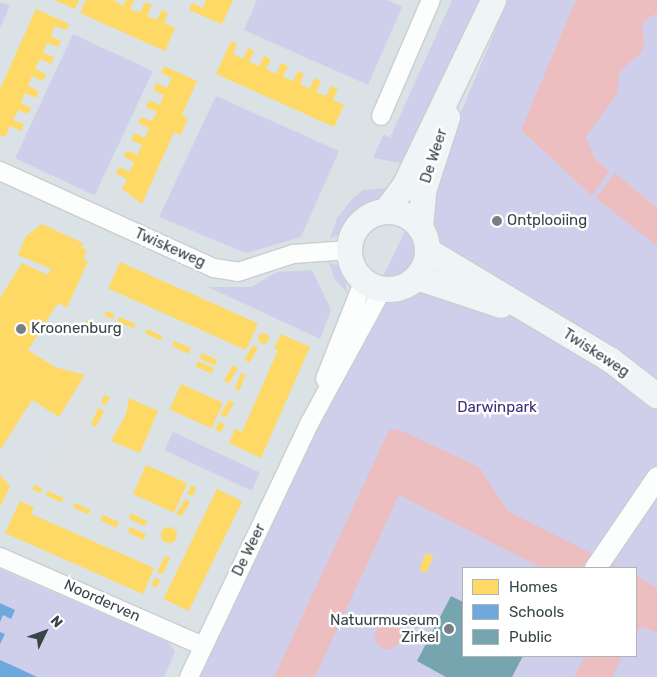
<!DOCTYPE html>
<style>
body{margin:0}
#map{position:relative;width:657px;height:677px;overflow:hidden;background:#ecf0f2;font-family:Rubik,sans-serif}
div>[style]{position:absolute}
.residential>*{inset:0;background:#dae2e5}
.green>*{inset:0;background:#cfcfeb;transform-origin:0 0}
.parking>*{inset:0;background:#dde1e4}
.water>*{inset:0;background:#edbebf}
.round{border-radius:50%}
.homes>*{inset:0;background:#ffd966;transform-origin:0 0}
.schools>*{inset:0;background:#6fa8dc}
.public>*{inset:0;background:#76a5af}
.roads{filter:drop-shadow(1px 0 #c9ced0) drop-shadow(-1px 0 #c9ced0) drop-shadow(0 1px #c9ced0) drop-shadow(0 -1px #c9ced0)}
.minor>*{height:18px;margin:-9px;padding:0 9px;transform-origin:9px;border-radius:9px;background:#fcfdfd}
.tertiary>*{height:21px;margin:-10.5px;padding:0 10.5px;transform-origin:10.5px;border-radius:10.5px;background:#fcfdfd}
.secondary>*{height:25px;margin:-12.5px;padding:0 12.5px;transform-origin:12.5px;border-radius:12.5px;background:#eff4f7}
.secondary>.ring{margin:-12.5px;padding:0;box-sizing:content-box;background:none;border:25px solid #eff4f7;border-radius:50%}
.dots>*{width:14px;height:14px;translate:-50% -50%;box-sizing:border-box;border:2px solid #fff;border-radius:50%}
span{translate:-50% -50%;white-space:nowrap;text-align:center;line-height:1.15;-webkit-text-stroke:5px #fff;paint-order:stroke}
.street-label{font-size:15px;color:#384548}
.poi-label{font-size:15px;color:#384548}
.left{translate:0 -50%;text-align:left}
.right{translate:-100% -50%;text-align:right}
.park-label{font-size:15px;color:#3d2d78}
.legend{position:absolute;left:462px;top:567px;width:175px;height:90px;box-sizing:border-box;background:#fff;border:1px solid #afb5b6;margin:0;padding:6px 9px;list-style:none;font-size:15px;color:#384548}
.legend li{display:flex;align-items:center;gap:10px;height:25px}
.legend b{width:25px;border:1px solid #afb5b6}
.north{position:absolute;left:20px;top:607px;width:50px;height:50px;-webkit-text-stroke:4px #fff;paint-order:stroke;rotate:48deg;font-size:14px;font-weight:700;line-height:20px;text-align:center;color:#384548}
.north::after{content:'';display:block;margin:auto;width:18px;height:22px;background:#384548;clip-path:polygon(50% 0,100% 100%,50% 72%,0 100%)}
</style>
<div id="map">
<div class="residential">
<i style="clip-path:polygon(evenodd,0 0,657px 0,657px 677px,0 677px,0 0,463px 568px,636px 568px,636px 656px,463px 656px,463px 568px)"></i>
</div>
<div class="green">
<i style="clip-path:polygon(257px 0,387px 0,402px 7px,368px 85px,244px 30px)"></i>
<i style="clip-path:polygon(452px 0,479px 0,402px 163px,373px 158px,384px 134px,390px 138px)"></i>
<i style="clip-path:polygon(evenodd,508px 0,657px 0,657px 677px,199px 677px,283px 483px,451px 136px,508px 0,463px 568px,636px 568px,636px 656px,463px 656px,463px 568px)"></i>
<i style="clip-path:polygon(0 2px,10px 6px,0 28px)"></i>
<i style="left:73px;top:34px;width:88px;height:137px;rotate:25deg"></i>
<i style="clip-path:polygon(216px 96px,339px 151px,301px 237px,246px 253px,159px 217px)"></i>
<i style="clip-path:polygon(387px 188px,385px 201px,364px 208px,345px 231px,330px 239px,337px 218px,354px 197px,363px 190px)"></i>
<i style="clip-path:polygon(329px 262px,344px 269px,347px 293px,334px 278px)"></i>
<i style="clip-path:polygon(312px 270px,331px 310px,320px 339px,208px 287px,251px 287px,277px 272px)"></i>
<i style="left:173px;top:432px;width:96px;height:20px;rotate:25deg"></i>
<i style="clip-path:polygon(0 569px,168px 642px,175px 652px,164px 677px,11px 677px,0 662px)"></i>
</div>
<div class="parking">
<i style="clip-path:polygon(116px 329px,181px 358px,161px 403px,109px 380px,84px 437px,139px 462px,118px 509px,45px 476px,91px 374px,71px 364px,84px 335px,109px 346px)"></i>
</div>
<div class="water">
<i style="clip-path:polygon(576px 0,657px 0,657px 13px,645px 20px,642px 30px,645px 43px,640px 54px,620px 71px,617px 94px,586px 137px,595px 159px,609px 171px,592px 196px,521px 130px)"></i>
<i style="clip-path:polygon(615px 173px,657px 208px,657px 246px,596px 198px)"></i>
<i style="clip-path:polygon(389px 430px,400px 430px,479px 467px,508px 511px,620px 568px,542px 568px,399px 495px,315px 677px,274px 677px)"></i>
<i style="clip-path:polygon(636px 576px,657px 588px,657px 633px,645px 627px,636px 631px)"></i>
<i class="round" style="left:375px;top:623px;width:26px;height:26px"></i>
<i style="clip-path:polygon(585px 656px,622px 656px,612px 677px,574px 677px)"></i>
</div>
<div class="homes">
<i style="clip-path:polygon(54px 0,79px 0,75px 9px)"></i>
<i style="clip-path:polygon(86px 0,114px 0,123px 6px,126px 0,134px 0,130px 9px,140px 13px,145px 2px,152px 5px,147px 16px,157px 20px,162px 10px,168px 13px,164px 23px,175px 28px,165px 51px,80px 13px)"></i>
<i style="clip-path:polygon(206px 0,233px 0,222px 24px,189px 10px,192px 3px,203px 8px)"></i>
<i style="clip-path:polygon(36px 9px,69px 24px,66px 30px,55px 26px,51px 36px,61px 41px,58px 47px,47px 43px,43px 53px,54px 57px,51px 64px,40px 59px,35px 69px,46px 74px,43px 81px,32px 76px,28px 86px,39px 91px,36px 98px,25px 93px,21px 103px,31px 108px,28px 114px,18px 110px,13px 120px,24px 124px,21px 131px,10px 126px,5px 137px,0 135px,0 89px)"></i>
<i style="clip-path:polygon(231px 41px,237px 44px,233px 54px,243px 59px,248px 48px,254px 51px,249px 62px,259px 66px,264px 56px,271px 59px,266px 69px,276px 74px,281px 63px,288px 66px,283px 77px,293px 81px,298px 71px,304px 74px,300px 84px,310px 89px,314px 78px,321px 81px,316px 92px,326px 96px,331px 86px,338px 89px,333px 100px,344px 105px,334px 127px,216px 74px)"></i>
<i style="clip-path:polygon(164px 66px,197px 81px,182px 115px,188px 118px,181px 135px,174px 132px,142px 204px,122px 189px,127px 179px,116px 174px,119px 167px,130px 172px,134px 162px,124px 157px,127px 150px,137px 155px,142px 145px,131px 140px,134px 133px,145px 138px,149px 128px,138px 123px,141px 117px,152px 121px,157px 112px,146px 107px,149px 100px,160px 105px,164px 95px,153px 90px,157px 83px,167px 88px,172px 78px,161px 73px)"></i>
<i style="clip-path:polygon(42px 224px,83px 243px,81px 247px,87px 250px,83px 258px,88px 261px,67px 308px,58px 303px,28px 350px,55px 367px,85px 375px,59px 417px,32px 400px,0 450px,0 298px,22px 263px,48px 275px,51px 269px,18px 255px,26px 236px)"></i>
<i style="left:120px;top:262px;width:151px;height:29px;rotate:24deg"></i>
<i style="left:106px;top:311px;width:9px;height:5px;rotate:21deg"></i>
<i style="left:119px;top:317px;width:18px;height:5px;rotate:22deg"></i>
<i style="left:86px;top:320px;width:11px;height:10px;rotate:27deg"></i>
<i style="left:147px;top:329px;width:17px;height:5px;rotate:24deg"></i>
<i class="round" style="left:257.5px;top:332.5px;width:11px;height:11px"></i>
<i style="clip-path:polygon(281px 334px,310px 347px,261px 458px,229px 443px,235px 429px,242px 432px,278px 350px,274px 348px)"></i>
<i style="clip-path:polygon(174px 341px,191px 348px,188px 354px,172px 346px)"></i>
<i style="left:253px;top:345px;width:6px;height:17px;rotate:31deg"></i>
<i style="left:202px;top:353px;width:17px;height:6px;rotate:24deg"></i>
<i style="left:198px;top:361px;width:17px;height:6px;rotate:24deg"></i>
<i style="left:233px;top:365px;width:6px;height:18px;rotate:31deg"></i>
<i style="left:241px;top:373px;width:5px;height:17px;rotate:22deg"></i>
<i style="left:181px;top:384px;width:46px;height:28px;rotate:24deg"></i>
<i style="clip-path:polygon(104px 395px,110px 397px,106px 405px,101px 403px)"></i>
<i style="clip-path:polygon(129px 398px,158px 411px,140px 453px,111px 441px,126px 414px)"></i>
<i style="left:229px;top:400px;width:6px;height:17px;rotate:31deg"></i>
<i style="clip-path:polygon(98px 408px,104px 411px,96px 427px,91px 424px)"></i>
<i style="clip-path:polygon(219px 422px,225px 424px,221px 432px,215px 430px)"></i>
<i style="left:146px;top:465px;width:45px;height:32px;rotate:24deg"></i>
<i style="clip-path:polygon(0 475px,10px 486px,0 507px)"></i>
<i style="left:34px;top:485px;width:9px;height:5px;rotate:21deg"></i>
<i style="clip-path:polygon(191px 485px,196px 488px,193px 496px,187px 494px)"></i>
<i style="left:217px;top:489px;width:28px;height:122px;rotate:26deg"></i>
<i style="left:48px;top:491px;width:17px;height:5px;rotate:24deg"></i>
<i style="left:185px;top:499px;width:6px;height:17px;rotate:31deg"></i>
<i style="clip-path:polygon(20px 501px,34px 507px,31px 514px,154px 568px,143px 594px,5px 533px)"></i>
<i style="left:75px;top:503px;width:17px;height:5px;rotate:24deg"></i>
<i style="clip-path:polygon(131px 513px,147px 521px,145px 526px,129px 519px)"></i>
<i style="clip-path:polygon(103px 515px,119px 522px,116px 528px,100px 520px)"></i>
<i class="round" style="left:161px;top:527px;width:16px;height:16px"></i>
<i style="clip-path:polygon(130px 527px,146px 534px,143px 540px,128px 532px)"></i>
<i style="left:426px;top:553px;width:8px;height:18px;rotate:23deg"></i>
<i style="clip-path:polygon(165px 556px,170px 558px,163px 574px,157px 572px)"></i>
<i style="clip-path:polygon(155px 578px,160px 580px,157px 588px,151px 585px)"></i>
</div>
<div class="schools">
<i style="clip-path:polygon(0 603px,15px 610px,11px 619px,3px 615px,0 622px)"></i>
<i style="clip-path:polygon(0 632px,5px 634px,0 644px)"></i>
<i style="clip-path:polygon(0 660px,18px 668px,37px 677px,0 677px)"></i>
</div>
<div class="public">
<i style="clip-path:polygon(451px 596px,463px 602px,463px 656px,523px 656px,512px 677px,446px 677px,417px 661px)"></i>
</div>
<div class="roads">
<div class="minor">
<i style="left:381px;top:116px;width:126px;rotate:-66.7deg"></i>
<i style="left:0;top:171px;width:235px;rotate:24.4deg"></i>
<i style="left:214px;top:268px;width:24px;rotate:9deg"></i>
<i style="left:238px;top:272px;width:58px;rotate:-18.1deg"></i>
<i style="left:293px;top:254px;width:56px;rotate:-4.1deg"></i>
<i style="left:325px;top:379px;width:106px;rotate:-68.5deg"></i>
<i style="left:0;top:557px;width:222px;rotate:23.7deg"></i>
<i style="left:189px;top:677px;width:280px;rotate:-64.6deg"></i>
<i style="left:309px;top:424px;width:155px;rotate:-61.4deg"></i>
</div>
<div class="tertiary">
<i style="left:595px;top:568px;width:110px;rotate:-55.7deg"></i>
</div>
<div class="secondary">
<i style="left:385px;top:211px;width:34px;rotate:-53deg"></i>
<i style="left:405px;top:184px;width:204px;rotate:-64.4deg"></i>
<i class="ring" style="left:349px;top:211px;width:53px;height:53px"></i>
<i style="left:420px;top:228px;width:37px;rotate:-85deg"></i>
<i style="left:423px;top:191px;width:78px;rotate:-72deg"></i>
<i style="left:427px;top:250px;width:214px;rotate:30.9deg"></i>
<i style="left:611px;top:360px;width:58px;rotate:38deg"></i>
<i style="left:416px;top:277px;width:89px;rotate:18.2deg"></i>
</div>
</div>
<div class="dots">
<i style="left:497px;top:221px;background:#778184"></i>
<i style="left:21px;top:329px;background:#778184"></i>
<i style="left:449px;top:629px;background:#778184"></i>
</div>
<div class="street-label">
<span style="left:434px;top:156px;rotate:-72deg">De Weer</span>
<span style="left:170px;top:248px;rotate:24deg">Twiskeweg</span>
<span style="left:596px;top:353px;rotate:33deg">Twiskeweg</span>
<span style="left:249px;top:550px;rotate:-64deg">De Weer</span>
<span style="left:102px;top:601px;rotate:24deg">Noorderven</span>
</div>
<div class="poi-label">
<span class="left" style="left:507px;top:221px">Ontplooiing</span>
<span class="left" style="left:31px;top:329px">Kroonenburg</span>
<span class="right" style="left:439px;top:629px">Natuurmuseum<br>Zirkel</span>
</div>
<div class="park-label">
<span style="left:497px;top:408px">Darwinpark</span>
</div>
<ul class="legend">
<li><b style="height:14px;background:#ffd966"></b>Homes</li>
<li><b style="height:14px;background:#6fa8dc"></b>Schools</li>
<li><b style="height:14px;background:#76a5af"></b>Public</li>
</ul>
<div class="north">N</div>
</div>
